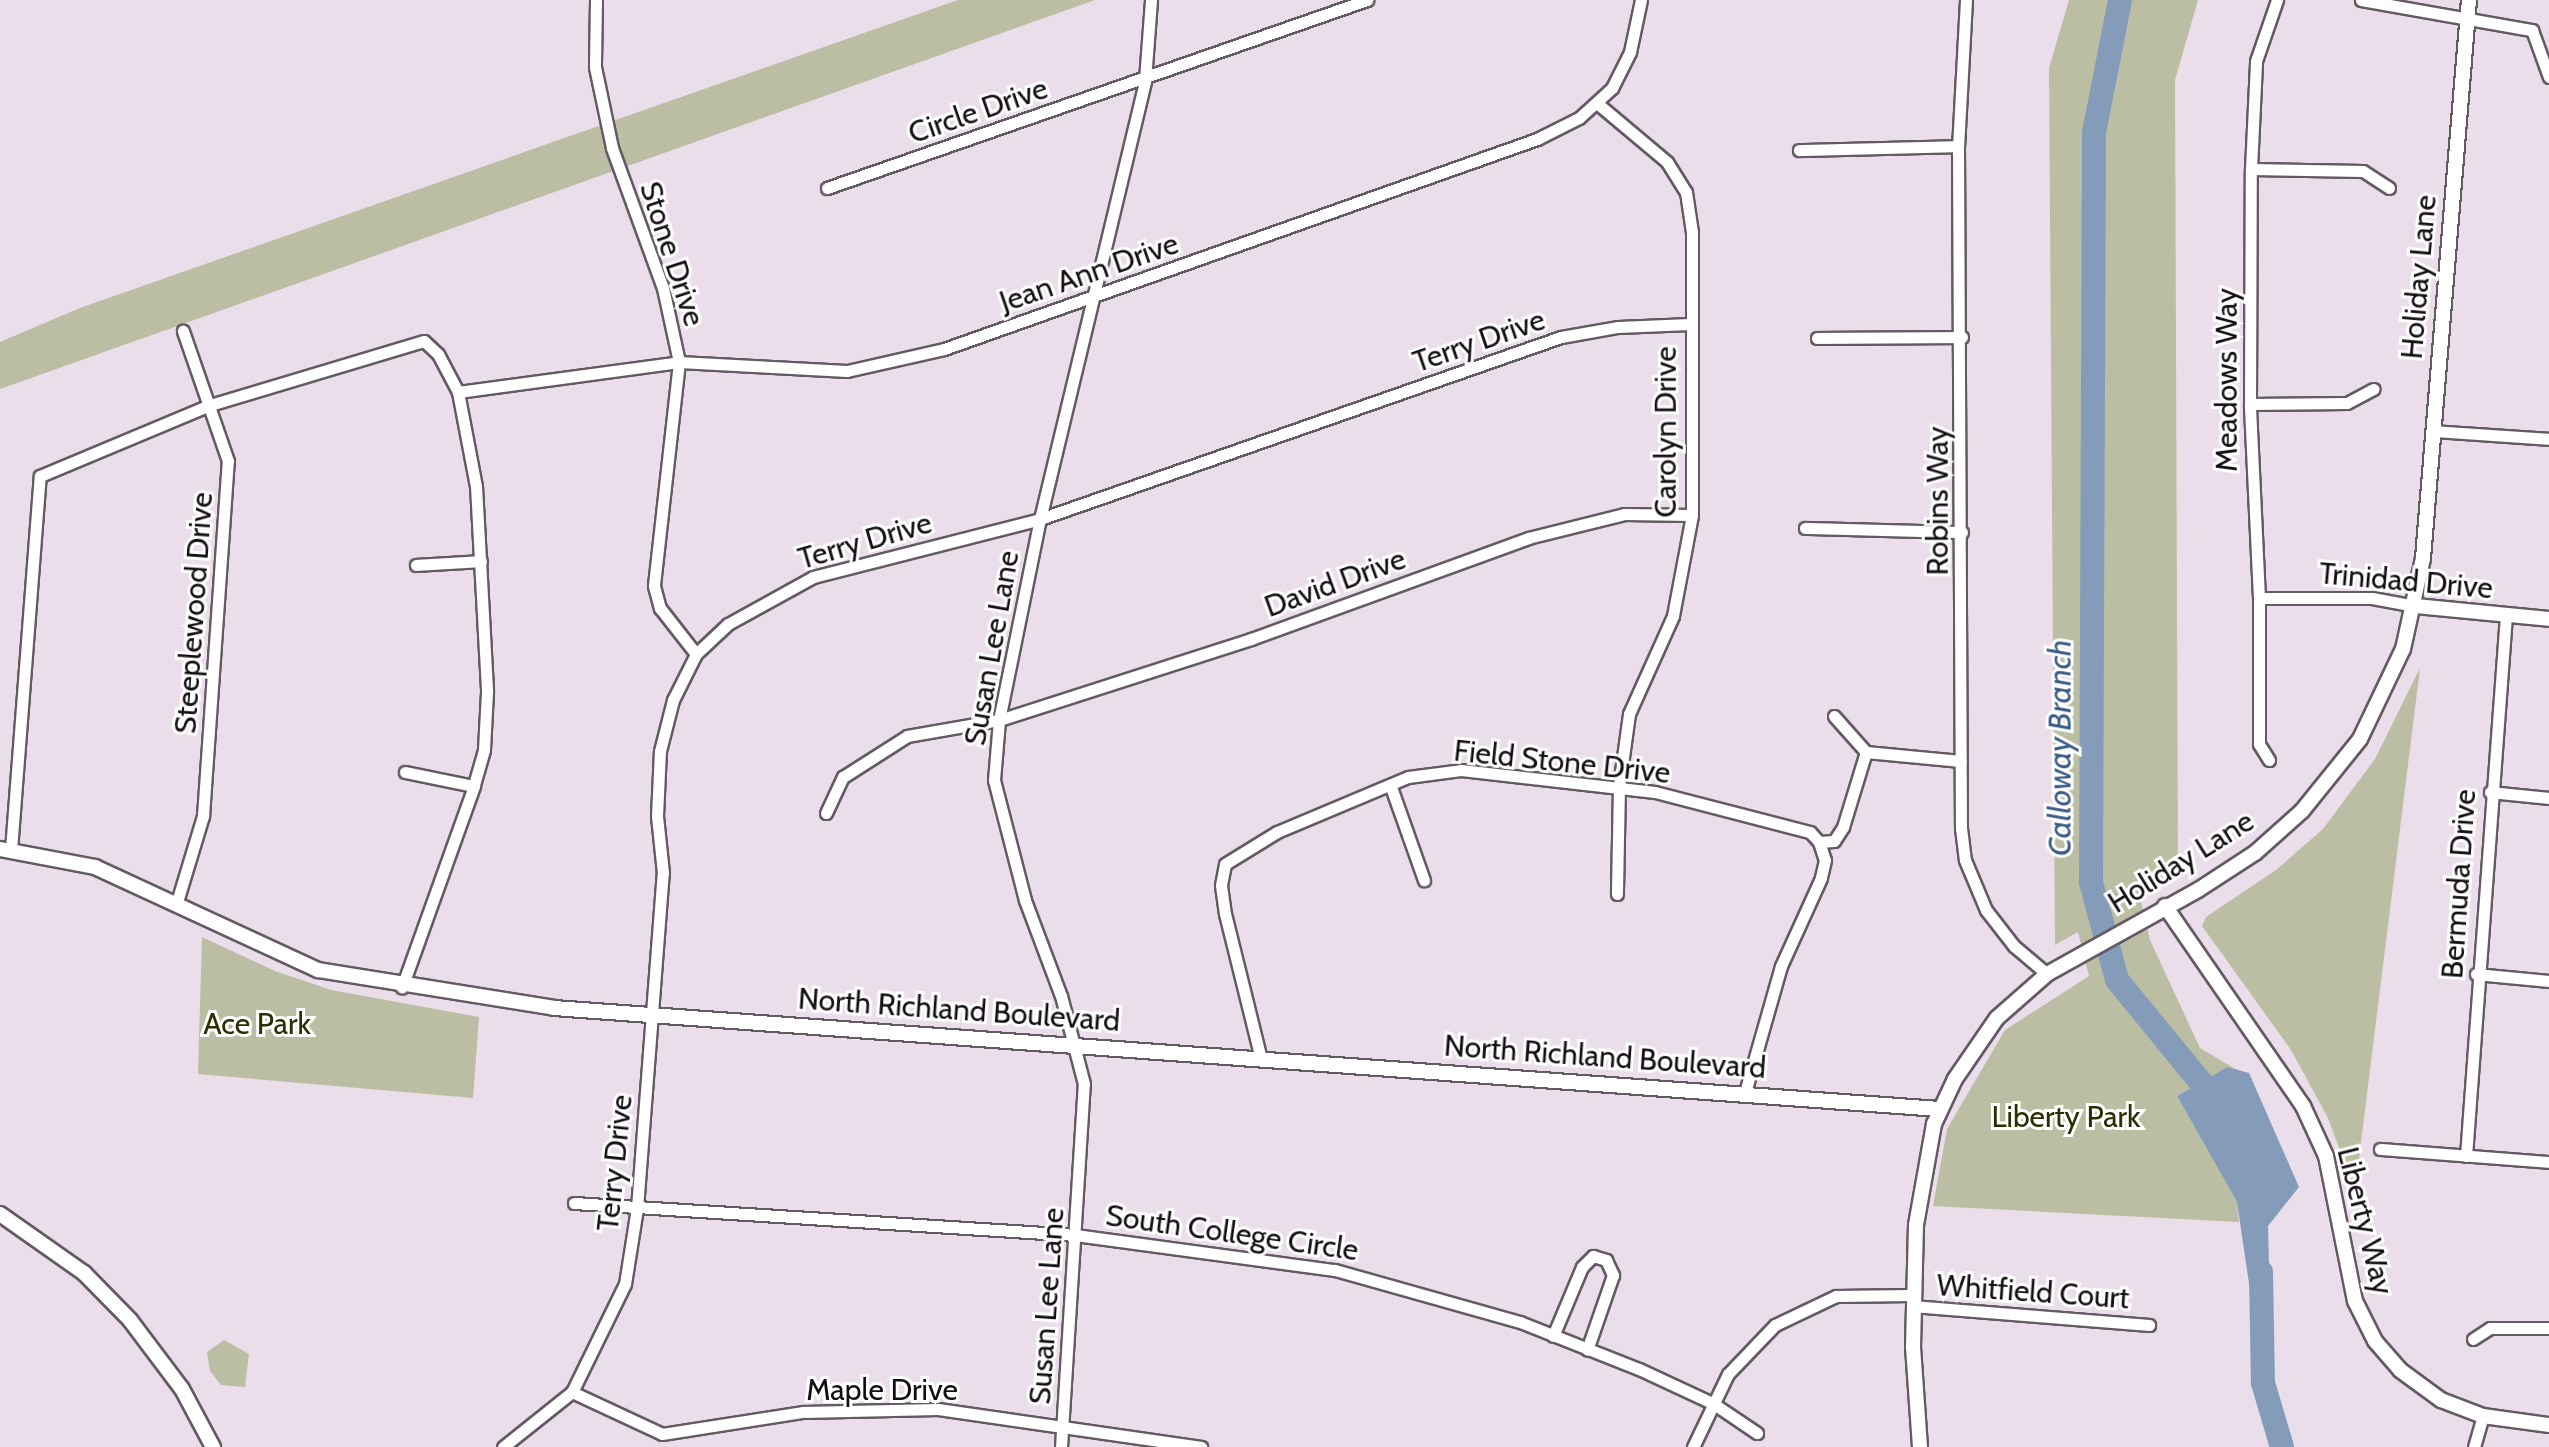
<!DOCTYPE html>
<style>
body{margin:0}
#map{position:relative;width:2549px;height:1447px;overflow:hidden;background:#e9dee9;font-family:Cabin,sans-serif}
div>[style]{position:absolute}
.green>*{inset:0;background:#bbbea2}
.water>*{inset:0;background:#849cb9}
.river>*{height:24px;margin:-12px;padding:0 12px;transform-origin:12px;border-radius:12px;background:#849cb9}
.roads{filter:drop-shadow(2px 0 #645a64) drop-shadow(-2px 0 #645a64) drop-shadow(0 2px #645a64) drop-shadow(0 -2px #645a64)}
.minor>*{height:11px;margin:-5.5px;padding:0 5.5px;transform-origin:5.5px;border-radius:5.5px;background:#fff}
.tertiary>*{height:14px;margin:-7px;padding:0 7px;transform-origin:7px;border-radius:7px;background:#fff}
span{translate:-50% -50%;white-space:nowrap;text-align:center;line-height:1.15;-webkit-text-stroke:6px #fff;paint-order:stroke}
.street-label{font-size:30px;color:#120e12}
.park-label{font-size:30px;color:#2c2d00}
.water-label{font-size:32px;color:#375984;font-style:italic}
</style>
<div id="map">
<div class="green">
<i style="clip-path:polygon(958px 0,1095px 0,0 389px,0 342px,80px 308px)"></i>
<i style="clip-path:polygon(2069px 0,2198px 0,2175px 80px,2178px 875px,2140px 897px,2150px 940px,2200px 1048px,2237px 1070px,2227px 1067px,2177px 1096px,2237px 1202px,2239px 1222px,1933px 1206px,1947px 1129px,2005px 1030px,2089px 976px,2078px 932px,2055px 945px,2049px 68px)"></i>
<i style="clip-path:polygon(2420px 668px,2355px 1191px,2328px 1118px,2291px 1050px,2202px 926px,2206px 917px,2276px 870px,2323px 829px,2375px 759px)"></i>
<i style="clip-path:polygon(202px 937px,275px 971px,331px 990px,479px 1017px,473px 1098px,198px 1074px)"></i>
<i style="clip-path:polygon(224px 1340px,249px 1354px,245px 1387px,221px 1385px,210px 1371px,207px 1352px)"></i>
</div>
<div class="water">
<i style="clip-path:polygon(2227px 1067px,2249px 1073px,2299px 1187px,2268px 1226px,2270px 1305px,2252px 1304px,2237px 1202px,2177px 1096px)"></i>
</div>
<div class="river">
<i style="left:2120px;top:0;width:136px;rotate:101.1deg"></i>
<i style="left:2094px;top:133px;width:749px;rotate:90.23deg"></i>
<i style="left:2091px;top:882px;width:101px;rotate:75.1deg"></i>
<i style="left:2117px;top:980px;width:164px;rotate:50.7deg"></i>
<i style="left:2261px;top:1272px;width:111px;rotate:89deg"></i>
<i style="left:2263px;top:1383px;width:67px;rotate:73.5deg"></i>
</div>
<div class="roads">
<div class="minor">
<i style="left:596px;top:0;width:67px;rotate:90.9deg"></i>
<i style="left:595px;top:67px;width:83px;rotate:78.1deg"></i>
<i style="left:612px;top:148px;width:149px;rotate:70deg"></i>
<i style="left:663px;top:288px;width:76px;rotate:77.8deg"></i>
<i style="left:679px;top:362px;width:225px;rotate:96.4deg"></i>
<i style="left:654px;top:586px;width:23px;rotate:75deg"></i>
<i style="left:660px;top:608px;width:58px;rotate:52deg"></i>
<i style="left:1966px;top:0;width:146px;rotate:93.1deg"></i>
<i style="left:1958px;top:146px;width:682px;rotate:89.75deg"></i>
<i style="left:1961px;top:828px;width:32px;rotate:83deg"></i>
<i style="left:1965px;top:860px;width:54px;rotate:67.2deg"></i>
<i style="left:1986px;top:910px;width:46px;rotate:52.1deg"></i>
<i style="left:2014px;top:946px;width:43px;rotate:40.3deg"></i>
<i style="left:2361px;top:0;width:174px;rotate:10deg"></i>
<i style="left:2532px;top:30px;width:50px;rotate:70.1deg"></i>
<i style="left:1598px;top:104px;width:90px;rotate:40deg"></i>
<i style="left:1667px;top:162px;width:36px;rotate:58deg"></i>
<i style="left:1686px;top:192px;width:40px;rotate:81.5deg"></i>
<i style="left:1692px;top:232px;width:283px;rotate:90deg"></i>
<i style="left:1692px;top:515px;width:103px;rotate:100.7deg"></i>
<i style="left:1673px;top:616px;width:107px;rotate:114.2deg"></i>
<i style="left:1629px;top:714px;width:73px;rotate:97.9deg"></i>
<i style="left:1619px;top:786px;width:108px;rotate:91.1deg"></i>
<i style="left:1799px;top:150px;width:159px;rotate:-1.4deg"></i>
<i style="left:2251px;top:169px;width:112px;rotate:1deg"></i>
<i style="left:2363px;top:171px;width:31px;rotate:33deg"></i>
<i style="left:827px;top:188px;width:572px;rotate:-19.2deg"></i>
<i style="left:1817px;top:338px;width:145px;rotate:-0.4deg"></i>
<i style="left:458px;top:392px;width:223px;rotate:-7.7deg"></i>
<i style="left:679px;top:362px;width:168px;rotate:3.1deg"></i>
<i style="left:847px;top:371px;width:99px;rotate:-12.8deg"></i>
<i style="left:944px;top:349px;width:629px;rotate:-19.5deg"></i>
<i style="left:1537px;top:139px;width:47px;rotate:-26.6deg"></i>
<i style="left:1579px;top:118px;width:45px;rotate:-42.3deg"></i>
<i style="left:1612px;top:88px;width:40px;rotate:-63.4deg"></i>
<i style="left:1630px;top:52px;width:53px;rotate:-78.1deg"></i>
<i style="left:2250px;top:404px;width:97px;rotate:-0.6deg"></i>
<i style="left:2347px;top:403px;width:30px;rotate:-28deg"></i>
<i style="left:2433px;top:431px;width:116px;rotate:3.9deg"></i>
<i style="left:1805px;top:528px;width:157px;rotate:1.5deg"></i>
<i style="left:416px;top:565px;width:65px;rotate:-3.5deg"></i>
<i style="left:2259px;top:598px;width:113px"></i>
<i style="left:2372px;top:598px;width:44px;rotate:10.5deg"></i>
<i style="left:1834px;top:716px;width:48px;rotate:48.4deg"></i>
<i style="left:1866px;top:752px;width:95px;rotate:5.4deg"></i>
<i style="left:2269px;top:760px;width:19px;rotate:-122deg"></i>
<i style="left:2259px;top:744px;width:146px;rotate:-90deg"></i>
<i style="left:2259px;top:598px;width:194px;rotate:-92.7deg"></i>
<i style="left:2250px;top:404px;width:235px;rotate:-89.8deg"></i>
<i style="left:2251px;top:169px;width:108px;rotate:-87.3deg"></i>
<i style="left:2256px;top:61px;width:65px;rotate:-71deg"></i>
<i style="left:405px;top:772px;width:70px;rotate:11.5deg"></i>
<i style="left:1391px;top:787px;width:99px;rotate:70.5deg"></i>
<i style="left:2490px;top:792px;width:59px;rotate:5.8deg"></i>
<i style="left:826px;top:813px;width:40px;rotate:-65deg"></i>
<i style="left:843px;top:777px;width:76px;rotate:-32.6deg"></i>
<i style="left:907px;top:736px;width:93px;rotate:-9.9deg"></i>
<i style="left:999px;top:720px;width:265px;rotate:-17.8deg"></i>
<i style="left:1251px;top:639px;width:295px;rotate:-20deg"></i>
<i style="left:1528px;top:538px;width:99px;rotate:-14deg"></i>
<i style="left:1624px;top:514px;width:68px;rotate:0.8deg"></i>
<i style="left:1819px;top:842px;width:15px;rotate:-4deg"></i>
<i style="left:1834px;top:841px;width:17px;rotate:-57deg"></i>
<i style="left:1843px;top:827px;width:78px;rotate:-73deg"></i>
<i style="left:11px;top:850px;width:375px;rotate:-85.6deg"></i>
<i style="left:40px;top:476px;width:184px;rotate:-22.7deg"></i>
<i style="left:210px;top:405px;width:223px;rotate:-16.7deg"></i>
<i style="left:424px;top:341px;width:19px;rotate:43deg"></i>
<i style="left:438px;top:354px;width:43px;rotate:62.2deg"></i>
<i style="left:458px;top:392px;width:96px;rotate:79.2deg"></i>
<i style="left:476px;top:486px;width:206px;rotate:86.9deg"></i>
<i style="left:487px;top:692px;width:58px;rotate:93deg"></i>
<i style="left:484px;top:750px;width:37px;rotate:106deg"></i>
<i style="left:474px;top:786px;width:214px;rotate:109.7deg"></i>
<i style="left:177px;top:902px;width:90px;rotate:-73.2deg"></i>
<i style="left:203px;top:816px;width:356px;rotate:-86deg"></i>
<i style="left:228px;top:461px;width:138px;rotate:-109.1deg"></i>
<i style="left:2476px;top:974px;width:73px;rotate:5.5deg"></i>
<i style="left:1261px;top:1059px;width:149px;rotate:-103.9deg"></i>
<i style="left:1225px;top:914px;width:29px;rotate:-98deg"></i>
<i style="left:1221px;top:885px;width:21px;rotate:-79deg"></i>
<i style="left:1225px;top:864px;width:61px;rotate:-31.6deg"></i>
<i style="left:1277px;top:832px;width:142px;rotate:-22.8deg"></i>
<i style="left:1408px;top:777px;width:53px;rotate:-7.5deg"></i>
<i style="left:1461px;top:770px;width:195px;rotate:6.5deg"></i>
<i style="left:1655px;top:792px;width:160px;rotate:14.5deg"></i>
<i style="left:1810px;top:832px;width:13px;rotate:48deg"></i>
<i style="left:1819px;top:842px;width:19px;rotate:72deg"></i>
<i style="left:1825px;top:860px;width:18px;rotate:103deg"></i>
<i style="left:1821px;top:878px;width:97px;rotate:114.4deg"></i>
<i style="left:1781px;top:966px;width:131px;rotate:105.9deg"></i>
<i style="left:2380px;top:1149px;width:169px;rotate:4.4deg"></i>
<i style="left:2466px;top:1156px;width:542px;rotate:-85.77deg"></i>
<i style="left:574px;top:1203px;width:502px;rotate:3.65deg"></i>
<i style="left:1075px;top:1235px;width:262px;rotate:7.7deg"></i>
<i style="left:1335px;top:1270px;width:192px;rotate:15.7deg"></i>
<i style="left:1520px;top:1322px;width:128px;rotate:21.6deg"></i>
<i style="left:1639px;top:1369px;width:83px;rotate:25deg"></i>
<i style="left:1714px;top:1404px;width:52px;rotate:34deg"></i>
<i style="left:1912px;top:1306px;width:238px;rotate:4.6deg"></i>
<i style="left:1553px;top:1336px;width:75px;rotate:-67.2deg"></i>
<i style="left:1582px;top:1267px;width:16px;rotate:-45deg"></i>
<i style="left:1593px;top:1256px;width:14px;rotate:17deg"></i>
<i style="left:1606px;top:1260px;width:17px;rotate:65deg"></i>
<i style="left:1613px;top:1275px;width:79px;rotate:109.1deg"></i>
<i style="left:2473px;top:1339px;width:20px;rotate:-33deg"></i>
<i style="left:2490px;top:1328px;width:59px"></i>
<i style="left:572px;top:1392px;width:99px;rotate:25deg"></i>
<i style="left:662px;top:1434px;width:143px;rotate:-8.9deg"></i>
<i style="left:803px;top:1412px;width:135px;rotate:-1.3deg"></i>
<i style="left:938px;top:1409px;width:266px;rotate:8.2deg"></i>
<i style="left:503px;top:1447px;width:88px;rotate:-38.6deg"></i>
<i style="left:572px;top:1392px;width:120px;rotate:-63.9deg"></i>
<i style="left:625px;top:1284px;width:77px;rotate:-81deg"></i>
<i style="left:637px;top:1208px;width:336px;rotate:-85.6deg"></i>
<i style="left:663px;top:873px;width:57px;rotate:-96deg"></i>
<i style="left:657px;top:816px;width:65px;rotate:-87.4deg"></i>
<i style="left:660px;top:751px;width:53px;rotate:-75.7deg"></i>
<i style="left:673px;top:700px;width:51px;rotate:-63.4deg"></i>
<i style="left:696px;top:654px;width:44px;rotate:-43.2deg"></i>
<i style="left:728px;top:624px;width:97px;rotate:-28.9deg"></i>
<i style="left:813px;top:577px;width:234px;rotate:-14.3deg"></i>
<i style="left:1040px;top:519px;width:552px;rotate:-19.26deg"></i>
<i style="left:1561px;top:337px;width:58px;rotate:-10deg"></i>
<i style="left:1618px;top:327px;width:72px;rotate:-2.4deg"></i>
<i style="left:1061px;top:1447px;width:364px;rotate:-86.4deg"></i>
<i style="left:1084px;top:1084px;width:91px;rotate:-104.6deg"></i>
<i style="left:1061px;top:996px;width:103px;rotate:-110.6deg"></i>
<i style="left:1025px;top:900px;width:124px;rotate:-104.5deg"></i>
<i style="left:994px;top:780px;width:60px;rotate:-85.2deg"></i>
<i style="left:999px;top:720px;width:205px;rotate:-78.5deg"></i>
<i style="left:1040px;top:519px;width:451px;rotate:-76.5deg"></i>
<i style="left:1145px;top:80px;width:80px;rotate:-85.7deg"></i>
<i style="left:1693px;top:1447px;width:81px;rotate:-64.4deg"></i>
<i style="left:1728px;top:1374px;width:68px;rotate:-46.2deg"></i>
<i style="left:1775px;top:1325px;width:68px;rotate:-25.4deg"></i>
<i style="left:1836px;top:1296px;width:76px;rotate:-0.8deg"></i>
<i style="left:2474px;top:1447px;width:32px;rotate:-74deg"></i>
</div>
<div class="tertiary">
<i style="left:2415px;top:606px;width:135px;rotate:5.5deg"></i>
<i style="left:0;top:849px;width:97px;rotate:10.7deg"></i>
<i style="left:95px;top:867px;width:246px;rotate:24.8deg"></i>
<i style="left:318px;top:970px;width:239px;rotate:9.1deg"></i>
<i style="left:554px;top:1008px;width:1390px;rotate:4.17deg"></i>
<i style="left:2165px;top:906px;width:243px;rotate:55.4deg"></i>
<i style="left:2303px;top:1106px;width:55px;rotate:65.3deg"></i>
<i style="left:2326px;top:1156px;width:148px;rotate:78.7deg"></i>
<i style="left:2355px;top:1301px;width:45px;rotate:63.4deg"></i>
<i style="left:2375px;top:1341px;width:38px;rotate:49deg"></i>
<i style="left:2400px;top:1370px;width:51px;rotate:36.2deg"></i>
<i style="left:2441px;top:1400px;width:45px;rotate:20.9deg"></i>
<i style="left:2483px;top:1416px;width:67px;rotate:7.8deg"></i>
<i style="left:0;top:1214px;width:103px;rotate:35.1deg"></i>
<i style="left:84px;top:1273px;width:66px;rotate:45.6deg"></i>
<i style="left:130px;top:1320px;width:86px;rotate:53deg"></i>
<i style="left:182px;top:1389px;width:66px;rotate:61.9deg"></i>
<i style="left:1920px;top:1447px;width:100px;rotate:-94deg"></i>
<i style="left:1913px;top:1347px;width:122px;rotate:-88.6deg"></i>
<i style="left:1916px;top:1225px;width:103px;rotate:-79.9deg"></i>
<i style="left:1934px;top:1124px;width:50px;rotate:-65deg"></i>
<i style="left:1955px;top:1079px;width:74px;rotate:-55.5deg"></i>
<i style="left:1997px;top:1018px;width:67px;rotate:-41.3deg"></i>
<i style="left:2047px;top:974px;width:173px;rotate:-29.1deg"></i>
<i style="left:2198px;top:890px;width:68px;rotate:-33deg"></i>
<i style="left:2255px;top:853px;width:63px;rotate:-41.8deg"></i>
<i style="left:2302px;top:811px;width:92px;rotate:-51.1deg"></i>
<i style="left:2360px;top:739px;width:100px;rotate:-64.5deg"></i>
<i style="left:2403px;top:649px;width:93px;rotate:-77.6deg"></i>
<i style="left:2423px;top:558px;width:560px;rotate:-85.29deg"></i>
</div>
</div>
<div class="street-label">
<span style="left:978px;top:111px;rotate:-19deg">Circle Drive</span>
<span style="left:672px;top:254px;rotate:72deg">Stone Drive</span>
<span style="left:1089px;top:273px;rotate:-19deg">Jean Ann Drive</span>
<span style="left:2419px;top:277px;rotate:-85deg">Holiday Lane</span>
<span style="left:1479px;top:341px;rotate:-19deg">Terry Drive</span>
<span style="left:2227px;top:380px;rotate:-90deg">Meadows Way</span>
<span style="left:1666px;top:432px;rotate:-90deg">Carolyn Drive</span>
<span style="left:1938px;top:501px;rotate:-90deg">Robins Way</span>
<span style="left:865px;top:541px;rotate:-16deg">Terry Drive</span>
<span style="left:2406px;top:581px;rotate:5deg">Trinidad Drive</span>
<span style="left:1335px;top:583px;rotate:-20deg">David Drive</span>
<span style="left:194px;top:613px;rotate:-86deg">Steeplewood Drive</span>
<span style="left:992px;top:648px;rotate:-80deg">Susan Lee Lane</span>
<span style="left:1562px;top:762px;rotate:6deg">Field Stone Drive</span>
<span style="left:2181px;top:862px;rotate:-32deg">Holiday Lane</span>
<span style="left:2459px;top:884px;rotate:-86deg">Bermuda Drive</span>
<span style="left:959px;top:1010px;rotate:4deg">North Richland Boulevard</span>
<span style="left:1605px;top:1057px;rotate:4deg">North Richland Boulevard</span>
<span style="left:615px;top:1163px;rotate:-84deg">Terry Drive</span>
<span style="left:2365px;top:1221px;rotate:76deg">Liberty Way</span>
<span style="left:1232px;top:1233px;rotate:8deg">South College Circle</span>
<span style="left:2033px;top:1292px;rotate:4deg">Whitfield Court</span>
<span style="left:1047px;top:1306px;rotate:-86deg">Susan Lee Lane</span>
<span style="left:882px;top:1390px">Maple Drive</span>
</div>
<div class="park-label">
<span style="left:257px;top:1024px">Ace Park</span>
<span style="left:2066px;top:1117px">Liberty Park</span>
</div>
<div class="water-label">
<span style="left:2060px;top:748px;rotate:-90deg">Calloway Branch</span>
</div>
</div>
